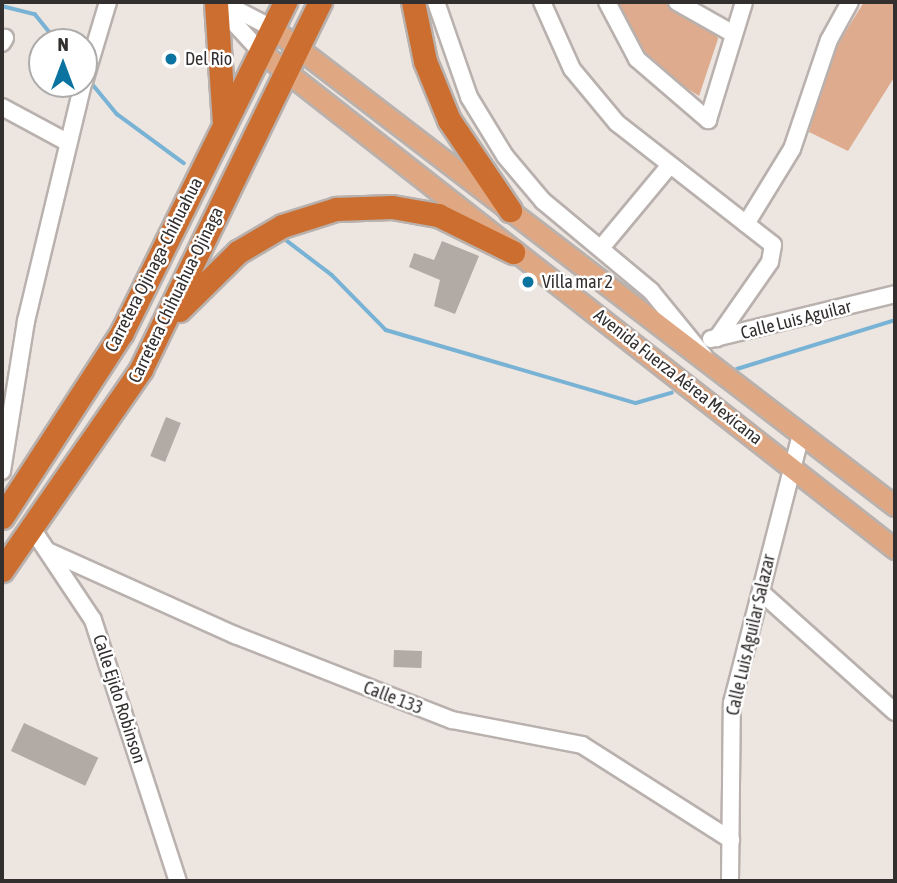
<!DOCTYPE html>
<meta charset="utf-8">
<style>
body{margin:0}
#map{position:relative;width:897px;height:883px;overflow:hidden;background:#ece5e0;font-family:"Asap Condensed",sans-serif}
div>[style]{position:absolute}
.green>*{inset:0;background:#deab8e}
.stream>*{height:3.5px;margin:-1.75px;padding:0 1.75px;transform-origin:1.75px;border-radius:1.75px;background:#78b2d4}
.building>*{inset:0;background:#b1aaa5;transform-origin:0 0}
.roads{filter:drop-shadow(2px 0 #b9b1ad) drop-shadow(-2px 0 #b9b1ad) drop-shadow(0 2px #b9b1ad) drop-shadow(0 -2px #b9b1ad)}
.minor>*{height:16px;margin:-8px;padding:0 8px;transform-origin:8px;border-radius:8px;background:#fff}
.major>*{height:19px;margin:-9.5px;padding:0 9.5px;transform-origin:9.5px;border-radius:9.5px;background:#e0a882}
.highway>*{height:23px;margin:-11.5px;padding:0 11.5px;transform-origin:11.5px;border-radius:11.5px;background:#cb6e2f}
.dots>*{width:19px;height:19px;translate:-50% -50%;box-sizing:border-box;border:4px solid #fff;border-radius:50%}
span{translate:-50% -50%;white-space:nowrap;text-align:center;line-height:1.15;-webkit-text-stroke:5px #fff;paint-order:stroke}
.poi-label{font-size:18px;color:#322f2e}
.left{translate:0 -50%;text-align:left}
.street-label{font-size:18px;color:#322f2e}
.frame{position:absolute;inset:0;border:4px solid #322f2e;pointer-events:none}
.north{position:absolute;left:28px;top:28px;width:70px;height:70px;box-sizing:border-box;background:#fff;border:2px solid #adacab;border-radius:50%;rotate:0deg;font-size:19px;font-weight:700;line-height:28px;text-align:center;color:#322f2e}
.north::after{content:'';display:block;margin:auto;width:24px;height:32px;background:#0b739f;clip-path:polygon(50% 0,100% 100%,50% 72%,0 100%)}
</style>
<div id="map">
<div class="green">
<i style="clip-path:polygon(615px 2px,666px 2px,715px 32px,718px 39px,699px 96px,657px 69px,631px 38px)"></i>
<i style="clip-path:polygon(864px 2px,895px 2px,895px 76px,848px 151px,809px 132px,831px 55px)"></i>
</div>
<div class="stream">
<i style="left:2px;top:6px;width:34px;rotate:14deg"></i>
<i style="left:35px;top:14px;width:36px;rotate:51deg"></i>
<i style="left:90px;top:81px;width:43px;rotate:50.7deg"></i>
<i style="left:117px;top:114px;width:83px;rotate:36.2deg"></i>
<i style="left:282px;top:237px;width:63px;rotate:37.2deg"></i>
<i style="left:332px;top:275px;width:77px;rotate:45.5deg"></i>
<i style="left:386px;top:330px;width:260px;rotate:16.3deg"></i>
<i style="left:636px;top:403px;width:37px;rotate:-16deg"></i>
<i style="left:737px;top:369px;width:165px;rotate:-17.2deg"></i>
</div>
<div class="building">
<i style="clip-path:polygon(442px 241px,479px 256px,455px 314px,434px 306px,440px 280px,409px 267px,414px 253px,434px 260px)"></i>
<i style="left:166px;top:417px;width:16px;height:42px;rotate:22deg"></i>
<i style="left:394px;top:650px;width:28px;height:17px;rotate:2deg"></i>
<i style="left:24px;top:723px;width:82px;height:31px;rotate:25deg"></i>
</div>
<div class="roads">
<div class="minor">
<i style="left:215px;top:2px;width:68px;rotate:47.4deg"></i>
<i style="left:222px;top:2px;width:56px;rotate:27.5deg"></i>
<i style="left:436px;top:2px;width:101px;rotate:70.8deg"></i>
<i style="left:469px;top:97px;width:69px;rotate:58.6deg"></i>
<i style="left:505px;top:156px;width:59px;rotate:49.8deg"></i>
<i style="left:543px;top:201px;width:141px;rotate:39.8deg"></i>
<i style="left:651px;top:291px;width:84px;rotate:50.8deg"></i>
<i style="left:542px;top:2px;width:73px;rotate:65.9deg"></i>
<i style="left:572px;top:69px;width:70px;rotate:50.2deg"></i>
<i style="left:617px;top:123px;width:198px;rotate:38deg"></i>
<i style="left:773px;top:245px;width:17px;rotate:100deg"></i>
<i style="left:770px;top:262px;width:93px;rotate:124.9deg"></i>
<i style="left:607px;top:2px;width:64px;rotate:62.2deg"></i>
<i style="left:637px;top:59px;width:94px;rotate:40.7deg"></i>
<i style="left:708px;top:120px;width:123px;rotate:-73deg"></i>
<i style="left:677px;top:2px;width:61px;rotate:29.5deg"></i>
<i style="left:2px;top:43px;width:6px;rotate:-59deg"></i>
<i style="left:84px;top:82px;width:84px;rotate:-73.3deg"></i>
<i style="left:2px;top:107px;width:74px;rotate:28.3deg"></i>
<i style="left:746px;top:224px;width:88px;rotate:-58.5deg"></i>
<i style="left:792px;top:149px;width:115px;rotate:-71.3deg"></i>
<i style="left:829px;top:40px;width:43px;rotate:-61.1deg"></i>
<i style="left:601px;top:248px;width:107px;rotate:-50.3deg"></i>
<i style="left:711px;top:339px;width:189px;rotate:-13.7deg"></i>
<i style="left:2px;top:471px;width:152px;rotate:-80.9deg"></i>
<i style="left:26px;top:321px;width:244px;rotate:-76.5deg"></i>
<i style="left:33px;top:530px;width:108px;rotate:56.3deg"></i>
<i style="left:93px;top:620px;width:274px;rotate:72deg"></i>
<i style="left:50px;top:552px;width:203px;rotate:24.2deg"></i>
<i style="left:235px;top:635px;width:233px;rotate:21.4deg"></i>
<i style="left:452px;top:720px;width:132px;rotate:10.9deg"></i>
<i style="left:582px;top:745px;width:177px;rotate:32.5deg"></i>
<i style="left:763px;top:594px;width:177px;rotate:41.8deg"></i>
<i style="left:730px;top:881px;width:178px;rotate:-89.4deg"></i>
<i style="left:732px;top:703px;width:277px;rotate:-75.6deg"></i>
</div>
<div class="major">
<i style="left:272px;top:28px;width:785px;rotate:37.5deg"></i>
<i style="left:261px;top:52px;width:806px;rotate:38.09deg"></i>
</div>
<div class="highway">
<i style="left:413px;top:2px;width:60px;rotate:78.5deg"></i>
<i style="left:425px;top:61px;width:64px;rotate:67.9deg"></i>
<i style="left:449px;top:120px;width:109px;rotate:55.9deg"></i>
<i style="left:216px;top:3px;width:119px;rotate:86.2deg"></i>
<i style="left:179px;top:310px;width:83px;rotate:-44.5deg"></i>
<i style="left:238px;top:252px;width:51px;rotate:-30.6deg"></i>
<i style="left:282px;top:226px;width:57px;rotate:-17.5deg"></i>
<i style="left:336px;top:209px;width:56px;rotate:-2deg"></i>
<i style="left:392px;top:207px;width:47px;rotate:9.9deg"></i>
<i style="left:438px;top:215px;width:84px;rotate:26.3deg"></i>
<i style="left:2px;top:517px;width:221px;rotate:-57deg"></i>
<i style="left:122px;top:332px;width:368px;rotate:-63.7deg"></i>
<i style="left:2px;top:570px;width:244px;rotate:-55.3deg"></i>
<i style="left:141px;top:369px;width:408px;rotate:-64deg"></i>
</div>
</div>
<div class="dots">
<i style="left:171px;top:59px;background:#0b739f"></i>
<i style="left:528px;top:282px;background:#0b739f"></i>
</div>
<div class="poi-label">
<span class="left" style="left:185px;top:59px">Del Rio</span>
<span class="left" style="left:542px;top:282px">Villa mar 2</span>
</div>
<div class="street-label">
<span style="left:154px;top:265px;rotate:-63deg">Carretera Ojinaga-Chihuahua</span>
<span style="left:176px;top:295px;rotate:-64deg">Carretera Chihuahua-Ojinaga</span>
<span style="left:796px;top:320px;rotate:-14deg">Calle Luis Aguilar</span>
<span style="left:678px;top:377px;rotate:38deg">Avenida Fuerza Aérea Mexicana</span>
<span style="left:751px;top:635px;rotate:-77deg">Calle Luis Aguilar Salazar</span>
<span style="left:393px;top:698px;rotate:21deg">Calle 133</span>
<span style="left:119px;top:699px;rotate:72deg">Calle Ejido Robinson</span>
</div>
<div class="frame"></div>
<div class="north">N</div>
</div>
